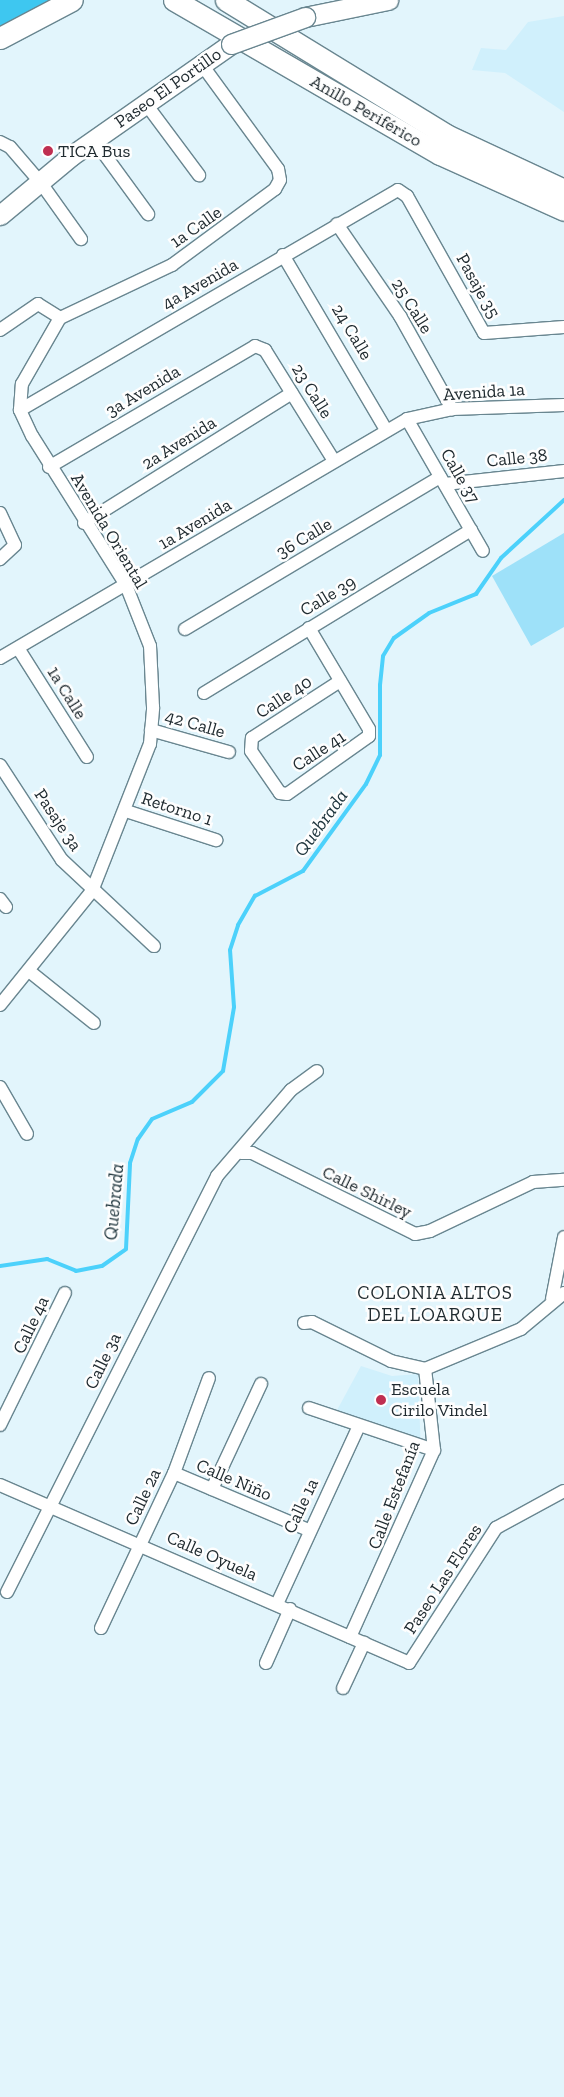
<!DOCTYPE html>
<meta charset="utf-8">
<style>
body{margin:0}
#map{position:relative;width:564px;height:2097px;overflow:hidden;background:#e2f5fc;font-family:"Zilla Slab",serif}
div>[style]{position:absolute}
.built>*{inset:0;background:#d0f0fc}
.green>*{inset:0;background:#9ee1f9}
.forest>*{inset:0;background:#3ec7f0}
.stream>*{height:4px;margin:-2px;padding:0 2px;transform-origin:2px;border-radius:2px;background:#4cd1fb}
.roads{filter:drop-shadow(1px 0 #698690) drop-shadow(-1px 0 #698690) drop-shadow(0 1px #698690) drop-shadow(0 -1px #698690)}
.minor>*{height:12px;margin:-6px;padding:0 6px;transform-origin:6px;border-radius:6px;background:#fff}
.secondary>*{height:19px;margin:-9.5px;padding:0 9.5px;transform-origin:9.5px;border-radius:9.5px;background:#fff}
.trunk>*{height:21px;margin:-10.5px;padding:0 10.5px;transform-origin:10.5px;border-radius:10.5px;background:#fff}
.bridges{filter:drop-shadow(1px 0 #698690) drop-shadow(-1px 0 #698690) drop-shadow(0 1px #698690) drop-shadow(0 -1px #698690)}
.secondary-bridge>*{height:19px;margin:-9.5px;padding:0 9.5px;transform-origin:9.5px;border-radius:9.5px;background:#fff}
.dots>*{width:14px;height:14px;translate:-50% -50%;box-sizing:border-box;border:2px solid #fefefe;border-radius:50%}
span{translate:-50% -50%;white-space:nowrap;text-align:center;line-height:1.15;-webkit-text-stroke:5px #fefefe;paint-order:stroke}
.street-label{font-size:18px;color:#202b30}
.poi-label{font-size:18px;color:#202b30}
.left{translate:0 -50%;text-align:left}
.water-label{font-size:19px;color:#20363e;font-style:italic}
.neighbourhood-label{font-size:19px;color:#202b30;letter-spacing:1px}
</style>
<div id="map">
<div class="built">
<i style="clip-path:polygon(564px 16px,564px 112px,505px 73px,472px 70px,481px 48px,506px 50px,528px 22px)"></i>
<i style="clip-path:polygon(361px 1366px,392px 1376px,418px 1374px,421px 1453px,330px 1423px)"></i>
</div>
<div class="green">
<i style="clip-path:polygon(564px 533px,564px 627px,531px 646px,492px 576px)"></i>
</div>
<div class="forest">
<i style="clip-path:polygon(0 0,72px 0,0 38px)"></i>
</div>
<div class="stream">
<i style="left:0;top:1266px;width:48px;rotate:-8.5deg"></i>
<i style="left:47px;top:1259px;width:31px;rotate:22deg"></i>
<i style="left:76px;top:1271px;width:26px;rotate:-11deg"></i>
<i style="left:102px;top:1266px;width:29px;rotate:-35deg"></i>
<i style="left:126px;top:1249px;width:86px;rotate:-87.3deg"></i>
<i style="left:130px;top:1163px;width:25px;rotate:-72deg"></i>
<i style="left:138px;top:1139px;width:24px;rotate:-55deg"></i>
<i style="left:152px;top:1119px;width:43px;rotate:-23deg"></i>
<i style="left:192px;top:1102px;width:44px;rotate:-45deg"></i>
<i style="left:223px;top:1071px;width:65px;rotate:-80.2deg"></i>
<i style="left:234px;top:1007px;width:57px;rotate:-94deg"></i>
<i style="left:230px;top:950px;width:26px;rotate:-72deg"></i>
<i style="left:238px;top:925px;width:34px;rotate:-60deg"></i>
<i style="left:255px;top:896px;width:54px;rotate:-27.5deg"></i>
<i style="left:303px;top:871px;width:107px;rotate:-54.1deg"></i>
<i style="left:366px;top:784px;width:32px;rotate:-64deg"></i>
<i style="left:380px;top:755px;width:70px;rotate:-90deg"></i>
<i style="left:380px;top:685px;width:29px;rotate:-84deg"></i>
<i style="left:383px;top:656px;width:21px;rotate:-59deg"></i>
<i style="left:394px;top:638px;width:43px;rotate:-35.5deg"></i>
<i style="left:429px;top:613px;width:51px;rotate:-22deg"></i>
<i style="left:476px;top:594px;width:44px;rotate:-55.2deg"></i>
<i style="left:501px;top:558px;width:86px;rotate:-42.6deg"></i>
</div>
<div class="roads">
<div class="minor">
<i style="left:146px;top:104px;width:89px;rotate:53.3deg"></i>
<i style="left:94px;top:140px;width:92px;rotate:53.9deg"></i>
<i style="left:0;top:142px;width:11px;rotate:27deg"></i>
<i style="left:10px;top:147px;width:48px;rotate:49.3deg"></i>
<i style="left:41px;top:183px;width:69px;rotate:54.5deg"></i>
<i style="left:337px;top:224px;width:112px;rotate:55.6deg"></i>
<i style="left:400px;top:316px;width:107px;rotate:60.8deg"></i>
<i style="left:283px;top:255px;width:203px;rotate:59.5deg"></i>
<i style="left:0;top:330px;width:46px;rotate:-34.4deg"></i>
<i style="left:38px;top:304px;width:26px;rotate:32deg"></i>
<i style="left:20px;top:410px;width:437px;rotate:-30.2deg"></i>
<i style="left:398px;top:190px;width:11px;rotate:34deg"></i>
<i style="left:407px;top:196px;width:157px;rotate:60.7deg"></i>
<i style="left:484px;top:333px;width:80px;rotate:-4.3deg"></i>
<i style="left:407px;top:419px;width:152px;rotate:60.1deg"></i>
<i style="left:49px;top:467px;width:239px;rotate:-30.4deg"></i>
<i style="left:255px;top:346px;width:11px;rotate:22deg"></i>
<i style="left:265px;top:350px;width:131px;rotate:58.1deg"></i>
<i style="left:445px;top:484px;width:120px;rotate:-6.2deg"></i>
<i style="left:0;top:513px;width:35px;rotate:65deg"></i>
<i style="left:15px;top:545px;width:21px;rotate:137deg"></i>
<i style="left:84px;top:523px;width:245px;rotate:-32deg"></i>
<i style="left:309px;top:628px;width:117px;rotate:59.3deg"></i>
<i style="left:369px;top:729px;width:7px;rotate:90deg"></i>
<i style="left:369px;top:736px;width:100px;rotate:144.7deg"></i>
<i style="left:287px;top:794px;width:7px;rotate:-172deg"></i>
<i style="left:280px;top:793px;width:51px;rotate:-124.6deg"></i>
<i style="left:251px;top:751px;width:13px;rotate:-86deg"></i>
<i style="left:252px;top:738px;width:105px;rotate:-32.9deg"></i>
<i style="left:185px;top:629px;width:297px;rotate:-30.8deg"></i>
<i style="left:18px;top:648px;width:129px;rotate:57.7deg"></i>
<i style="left:0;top:658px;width:472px;rotate:-30.4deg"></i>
<i style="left:407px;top:419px;width:46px;rotate:-12.5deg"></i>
<i style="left:452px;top:409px;width:112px;rotate:-2deg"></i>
<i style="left:204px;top:693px;width:313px;rotate:-31.4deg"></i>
<i style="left:151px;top:730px;width:81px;rotate:15.8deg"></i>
<i style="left:0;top:765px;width:113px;rotate:56.9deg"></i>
<i style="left:62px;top:860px;width:126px;rotate:43.1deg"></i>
<i style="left:126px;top:811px;width:95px;rotate:17.9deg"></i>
<i style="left:0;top:899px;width:10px;rotate:53deg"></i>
<i style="left:29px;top:971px;width:83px;rotate:38.7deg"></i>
<i style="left:0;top:1005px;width:146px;rotate:-51.1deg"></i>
<i style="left:92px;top:891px;width:158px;rotate:-68.5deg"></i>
<i style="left:150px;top:744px;width:37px;rotate:-85deg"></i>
<i style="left:153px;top:707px;width:61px;rotate:-92.8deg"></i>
<i style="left:150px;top:646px;width:66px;rotate:-111.5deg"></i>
<i style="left:126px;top:585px;width:176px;rotate:-122.2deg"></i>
<i style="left:32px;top:436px;width:29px;rotate:-115deg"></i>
<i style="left:20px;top:410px;width:26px;rotate:-86deg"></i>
<i style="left:22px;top:384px;width:76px;rotate:-60.1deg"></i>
<i style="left:60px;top:318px;width:124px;rotate:-25.3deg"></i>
<i style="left:172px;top:265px;width:128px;rotate:-36.4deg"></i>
<i style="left:275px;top:189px;width:10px;rotate:-61deg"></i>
<i style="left:280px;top:180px;width:11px;rotate:-100deg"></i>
<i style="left:278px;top:169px;width:132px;rotate:-126.1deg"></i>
<i style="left:0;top:1087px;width:54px;rotate:60.1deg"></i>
<i style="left:241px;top:1153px;width:11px"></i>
<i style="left:252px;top:1153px;width:182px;rotate:26.4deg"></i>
<i style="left:415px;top:1234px;width:15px;rotate:-11deg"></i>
<i style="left:430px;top:1231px;width:114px;rotate:-25.4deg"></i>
<i style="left:533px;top:1182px;width:31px;rotate:-4deg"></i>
<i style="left:552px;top:1299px;width:63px;rotate:-79deg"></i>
<i style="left:304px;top:1323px;width:8px;rotate:-7deg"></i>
<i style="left:312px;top:1322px;width:88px;rotate:26.3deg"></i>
<i style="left:391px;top:1361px;width:35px;rotate:13deg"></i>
<i style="left:425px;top:1369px;width:104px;rotate:-22.6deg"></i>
<i style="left:521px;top:1329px;width:56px;rotate:-39.9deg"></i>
<i style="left:309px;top:1408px;width:132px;rotate:18.6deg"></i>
<i style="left:0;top:1425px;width:147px;rotate:-63.8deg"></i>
<i style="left:174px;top:1473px;width:146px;rotate:23deg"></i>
<i style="left:0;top:1485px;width:446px;rotate:23.5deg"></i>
<i style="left:409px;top:1663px;width:161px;rotate:-57.2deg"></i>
<i style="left:496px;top:1528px;width:77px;rotate:-28.6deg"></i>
<i style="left:212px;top:1489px;width:116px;rotate:-65deg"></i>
<i style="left:7px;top:1592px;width:466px;rotate:-63.2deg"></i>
<i style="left:217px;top:1176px;width:113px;rotate:-49.3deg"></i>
<i style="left:291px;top:1090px;width:32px;rotate:-36deg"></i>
<i style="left:277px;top:1604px;width:196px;rotate:-65.3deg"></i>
<i style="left:101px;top:1628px;width:171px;rotate:-64.8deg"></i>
<i style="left:174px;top:1473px;width:101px;rotate:-69.8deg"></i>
<i style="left:350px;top:1637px;width:205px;rotate:-65.8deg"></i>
<i style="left:434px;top:1450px;width:81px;rotate:-96.3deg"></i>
<i style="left:266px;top:1663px;width:59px;rotate:-66deg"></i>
<i style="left:343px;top:1688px;width:50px;rotate:-65deg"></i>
</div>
<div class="secondary">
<i style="left:305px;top:17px;width:85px;rotate:-11.6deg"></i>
<i style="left:0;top:215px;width:92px;rotate:-39.7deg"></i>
<i style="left:71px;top:156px;width:195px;rotate:-35deg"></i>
</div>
<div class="trunk">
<i style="left:174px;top:0;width:307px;rotate:30.1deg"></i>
<i style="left:440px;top:154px;width:136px;rotate:24.3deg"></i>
<i style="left:226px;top:0;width:258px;rotate:31.5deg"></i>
<i style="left:446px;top:135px;width:130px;rotate:25deg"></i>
<i style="left:0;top:38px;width:81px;rotate:-27.8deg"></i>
</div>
</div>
<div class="bridges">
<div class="secondary-bridge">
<i style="left:231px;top:44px;width:79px;rotate:-20deg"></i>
</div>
</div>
<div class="dots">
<i style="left:48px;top:151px;background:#bf2f51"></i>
<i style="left:381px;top:1400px;background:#bf2f51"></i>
</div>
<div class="street-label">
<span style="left:168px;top:88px;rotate:-35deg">Paseo El Portillo</span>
<span style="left:366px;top:111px;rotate:30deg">Anillo Periférico</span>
<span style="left:196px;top:227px;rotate:-35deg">1a Calle</span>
<span style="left:200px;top:284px;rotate:-30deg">4a Avenida</span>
<span style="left:478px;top:286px;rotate:61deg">Pasaje 35</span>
<span style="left:412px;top:306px;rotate:58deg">25 Calle</span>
<span style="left:352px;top:332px;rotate:59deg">24 Calle</span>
<span style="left:143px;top:391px;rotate:-31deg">3a Avenida</span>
<span style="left:312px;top:391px;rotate:58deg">23 Calle</span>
<span style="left:484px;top:392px;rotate:-4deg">Avenida 1a</span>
<span style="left:179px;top:443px;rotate:-32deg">2a Avenida</span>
<span style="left:517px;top:458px;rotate:-6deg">Calle 38</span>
<span style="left:460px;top:476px;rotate:60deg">Calle 37</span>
<span style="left:195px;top:524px;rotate:-31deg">1a Avenida</span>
<span style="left:109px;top:531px;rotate:59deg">Avenida Oriental</span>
<span style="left:304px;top:538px;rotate:-31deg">36 Calle</span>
<span style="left:328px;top:596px;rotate:-31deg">Calle 39</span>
<span style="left:67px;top:693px;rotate:58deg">1a Calle</span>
<span style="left:284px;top:697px;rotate:-33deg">Calle 40</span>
<span style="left:195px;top:724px;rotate:16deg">42 Calle</span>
<span style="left:319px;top:751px;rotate:-33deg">Calle 41</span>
<span style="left:177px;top:809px;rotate:18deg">Retorno 1</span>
<span style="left:58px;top:820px;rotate:56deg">Pasaje 3a</span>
<span style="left:367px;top:1192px;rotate:26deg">Calle Shirley</span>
<span style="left:31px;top:1325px;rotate:-65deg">Calle 4a</span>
<span style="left:103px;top:1361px;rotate:-64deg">Calle 3a</span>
<span style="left:234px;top:1480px;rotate:23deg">Calle Niño</span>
<span style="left:394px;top:1495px;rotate:-69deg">Calle Estefanía</span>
<span style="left:143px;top:1497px;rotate:-65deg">Calle 2a</span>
<span style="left:301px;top:1506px;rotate:-65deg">Calle 1a</span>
<span style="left:212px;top:1556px;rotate:24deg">Calle Oyuela</span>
<span style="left:443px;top:1579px;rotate:-57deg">Paseo Las Flores</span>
</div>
<div class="poi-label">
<span class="left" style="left:58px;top:151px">TICA Bus</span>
<span class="left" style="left:391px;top:1400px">Escuela<br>Cirilo Vindel</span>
</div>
<div class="water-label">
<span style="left:321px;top:823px;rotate:-54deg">Quebrada</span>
<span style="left:114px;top:1202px;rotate:-85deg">Quebrada</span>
</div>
<div class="neighbourhood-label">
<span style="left:435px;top:1304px">COLONIA ALTOS<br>DEL LOARQUE</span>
</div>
</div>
